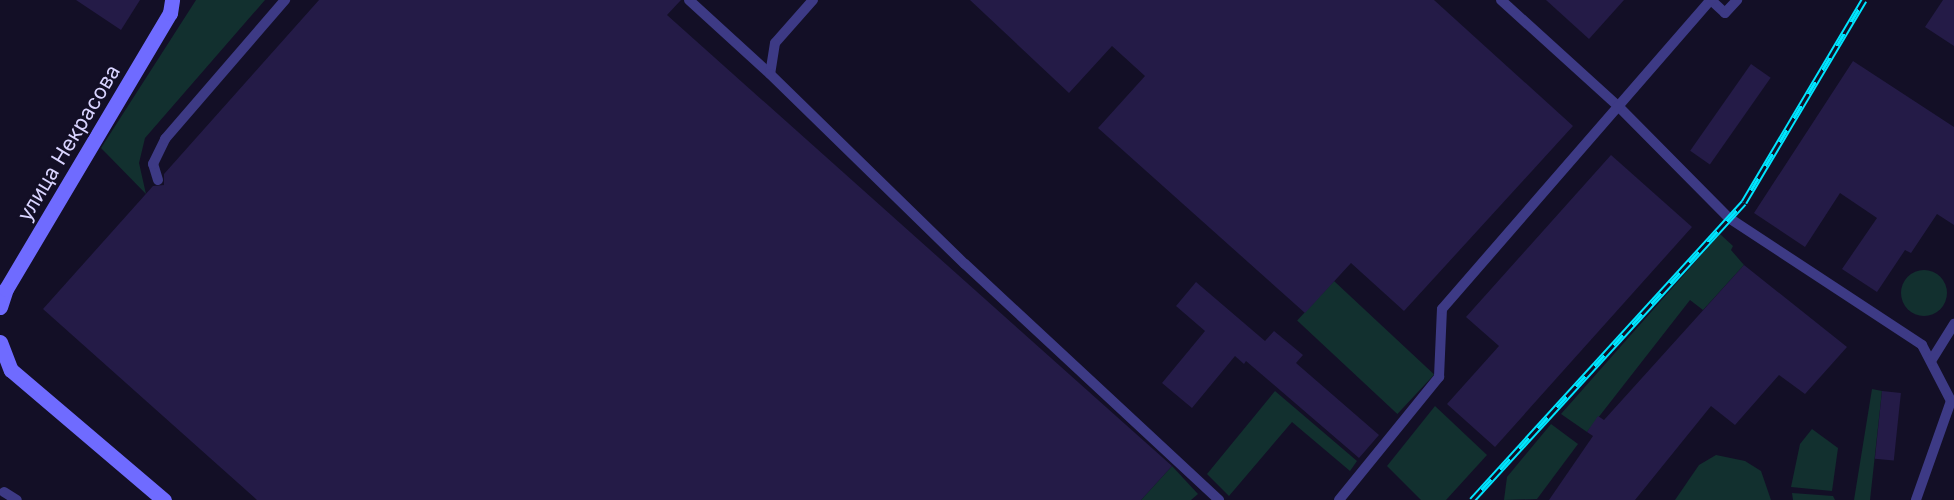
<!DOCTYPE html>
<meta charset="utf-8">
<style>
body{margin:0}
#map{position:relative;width:1954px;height:500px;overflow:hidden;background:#130f26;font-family:Inter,sans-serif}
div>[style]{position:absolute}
.green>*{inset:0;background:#12302f;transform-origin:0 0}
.round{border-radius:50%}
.building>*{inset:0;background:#241b47;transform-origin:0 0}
.service>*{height:10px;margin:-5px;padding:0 5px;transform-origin:5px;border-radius:5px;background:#3d3a85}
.secondary>*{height:15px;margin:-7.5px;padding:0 7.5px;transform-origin:7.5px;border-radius:7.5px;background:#6f6bff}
.rail>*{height:7px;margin-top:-3.5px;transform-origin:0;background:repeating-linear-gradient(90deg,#130f26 0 14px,#00e5ff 0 28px);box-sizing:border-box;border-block:2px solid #00e5ff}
span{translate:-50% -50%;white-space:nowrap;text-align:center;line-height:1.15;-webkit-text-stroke:4.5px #130f26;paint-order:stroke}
.street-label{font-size:21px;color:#d9d4ff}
</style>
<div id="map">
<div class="green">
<i style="clip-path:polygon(196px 0,265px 0,145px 138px,139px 163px,146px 194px,101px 148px)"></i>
<i style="clip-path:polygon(1720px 234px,1733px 246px,1731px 250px,1744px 265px,1703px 310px,1690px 300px,1587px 432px,1561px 414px)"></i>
<i class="round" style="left:1901px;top:270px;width:46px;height:46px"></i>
<i style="left:1334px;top:281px;width:137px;height:54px;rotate:43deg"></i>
<i style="clip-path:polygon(1872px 389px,1882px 391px,1870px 500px,1854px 500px)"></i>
<i style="clip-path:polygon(1275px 391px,1357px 461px,1350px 471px,1292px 422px,1229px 496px,1207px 474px)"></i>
<i style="clip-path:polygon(1435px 406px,1487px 455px,1446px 500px,1421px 500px,1387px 466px)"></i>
<i style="clip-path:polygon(1551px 424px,1578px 444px,1537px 499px,1504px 500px,1507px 477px)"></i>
<i style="clip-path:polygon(1812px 429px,1838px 448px,1832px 491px,1791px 487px,1800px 444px)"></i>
<i style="clip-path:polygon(1716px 455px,1745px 461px,1761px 471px,1771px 500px,1675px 500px,1699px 465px)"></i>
<i style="clip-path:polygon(1172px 466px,1198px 494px,1191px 500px,1141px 500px)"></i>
<i style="clip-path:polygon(1792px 493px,1833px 496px,1835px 500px,1793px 500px)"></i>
</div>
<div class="building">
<i style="clip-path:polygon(76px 0,140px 0,121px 30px)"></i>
<i style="clip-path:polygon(319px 0,681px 0,667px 15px,1172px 466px,1141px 500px,257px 500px,43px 309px,153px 186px,164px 185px,164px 174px)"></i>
<i style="clip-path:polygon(970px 0,1434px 0,1573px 126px,1404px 311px,1351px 263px,1305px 313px,1098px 128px,1145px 76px,1112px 46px,1069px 93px)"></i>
<i style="clip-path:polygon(1546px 0,1624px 0,1589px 39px)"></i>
<i style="clip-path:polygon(1943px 0,1954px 0,1954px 46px,1925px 27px)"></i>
<i style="clip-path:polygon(1853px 61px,1954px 127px,1954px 225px,1937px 214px,1911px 253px,1905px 250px,1877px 292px,1842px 269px,1877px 218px,1840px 193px,1805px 247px,1754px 213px)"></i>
<i style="left:1751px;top:64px;width:24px;height:106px;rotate:35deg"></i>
<i style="clip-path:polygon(1611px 155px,1692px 227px,1495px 447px,1447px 404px,1499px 346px,1466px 317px)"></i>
<i style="clip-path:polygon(1744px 265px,1847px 347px,1805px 394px,1779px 375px,1735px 425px,1711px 406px,1635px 500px,1549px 500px,1593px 436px,1587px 432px,1598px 416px,1604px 420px)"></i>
<i style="clip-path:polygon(1196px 282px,1265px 341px,1274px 331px,1303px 355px,1296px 363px,1379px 435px,1359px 458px,1246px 361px,1244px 364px,1235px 356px,1192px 408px,1162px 383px,1205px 331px,1176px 306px)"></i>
<i style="left:1882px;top:391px;width:19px;height:68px;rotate:6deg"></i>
</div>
<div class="service">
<i style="left:689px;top:0;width:110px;rotate:42.4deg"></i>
<i style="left:813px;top:0;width:57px;rotate:131.5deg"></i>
<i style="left:775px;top:43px;width:31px;rotate:99deg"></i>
<i style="left:770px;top:74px;width:272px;rotate:44.3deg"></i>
<i style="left:965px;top:264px;width:347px;rotate:42.9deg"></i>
<i style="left:1501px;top:0;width:158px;rotate:42.2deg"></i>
<i style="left:1618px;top:106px;width:158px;rotate:45.3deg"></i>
<i style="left:1729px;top:218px;width:231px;rotate:33.3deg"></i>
<i style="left:1922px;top:345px;width:63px;rotate:62.6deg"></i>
<i style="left:1951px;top:401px;width:105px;rotate:109.5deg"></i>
<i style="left:1711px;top:0;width:19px;rotate:43deg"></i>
<i style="left:1725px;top:13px;width:18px;rotate:-47deg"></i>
<i style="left:158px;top:180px;width:17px;rotate:-107deg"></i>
<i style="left:153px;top:164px;width:28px;rotate:-64deg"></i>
<i style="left:165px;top:139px;width:184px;rotate:-49.2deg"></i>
<i style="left:1931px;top:361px;width:44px;rotate:-58.1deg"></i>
<i style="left:4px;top:492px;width:15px;rotate:32deg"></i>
<i style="left:1339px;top:500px;width:159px;rotate:-50.9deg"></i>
<i style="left:1439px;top:377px;width:68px;rotate:-87.5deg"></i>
<i style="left:1442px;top:309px;width:410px;rotate:-49deg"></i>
</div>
<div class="secondary">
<i style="left:0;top:307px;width:19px;rotate:-72deg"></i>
<i style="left:6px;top:289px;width:321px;rotate:-59.3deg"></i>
<i style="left:170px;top:13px;width:13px;rotate:-81deg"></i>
<i style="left:0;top:342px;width:30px;rotate:69deg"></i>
<i style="left:11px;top:370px;width:201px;rotate:40.4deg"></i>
</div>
<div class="rail">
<i style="left:1472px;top:500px;width:403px;rotate:-47.6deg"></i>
<i style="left:1744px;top:202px;width:235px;rotate:-59.3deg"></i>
</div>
<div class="street-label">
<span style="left:69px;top:143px;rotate:-59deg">улица Некрасова</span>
</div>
</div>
